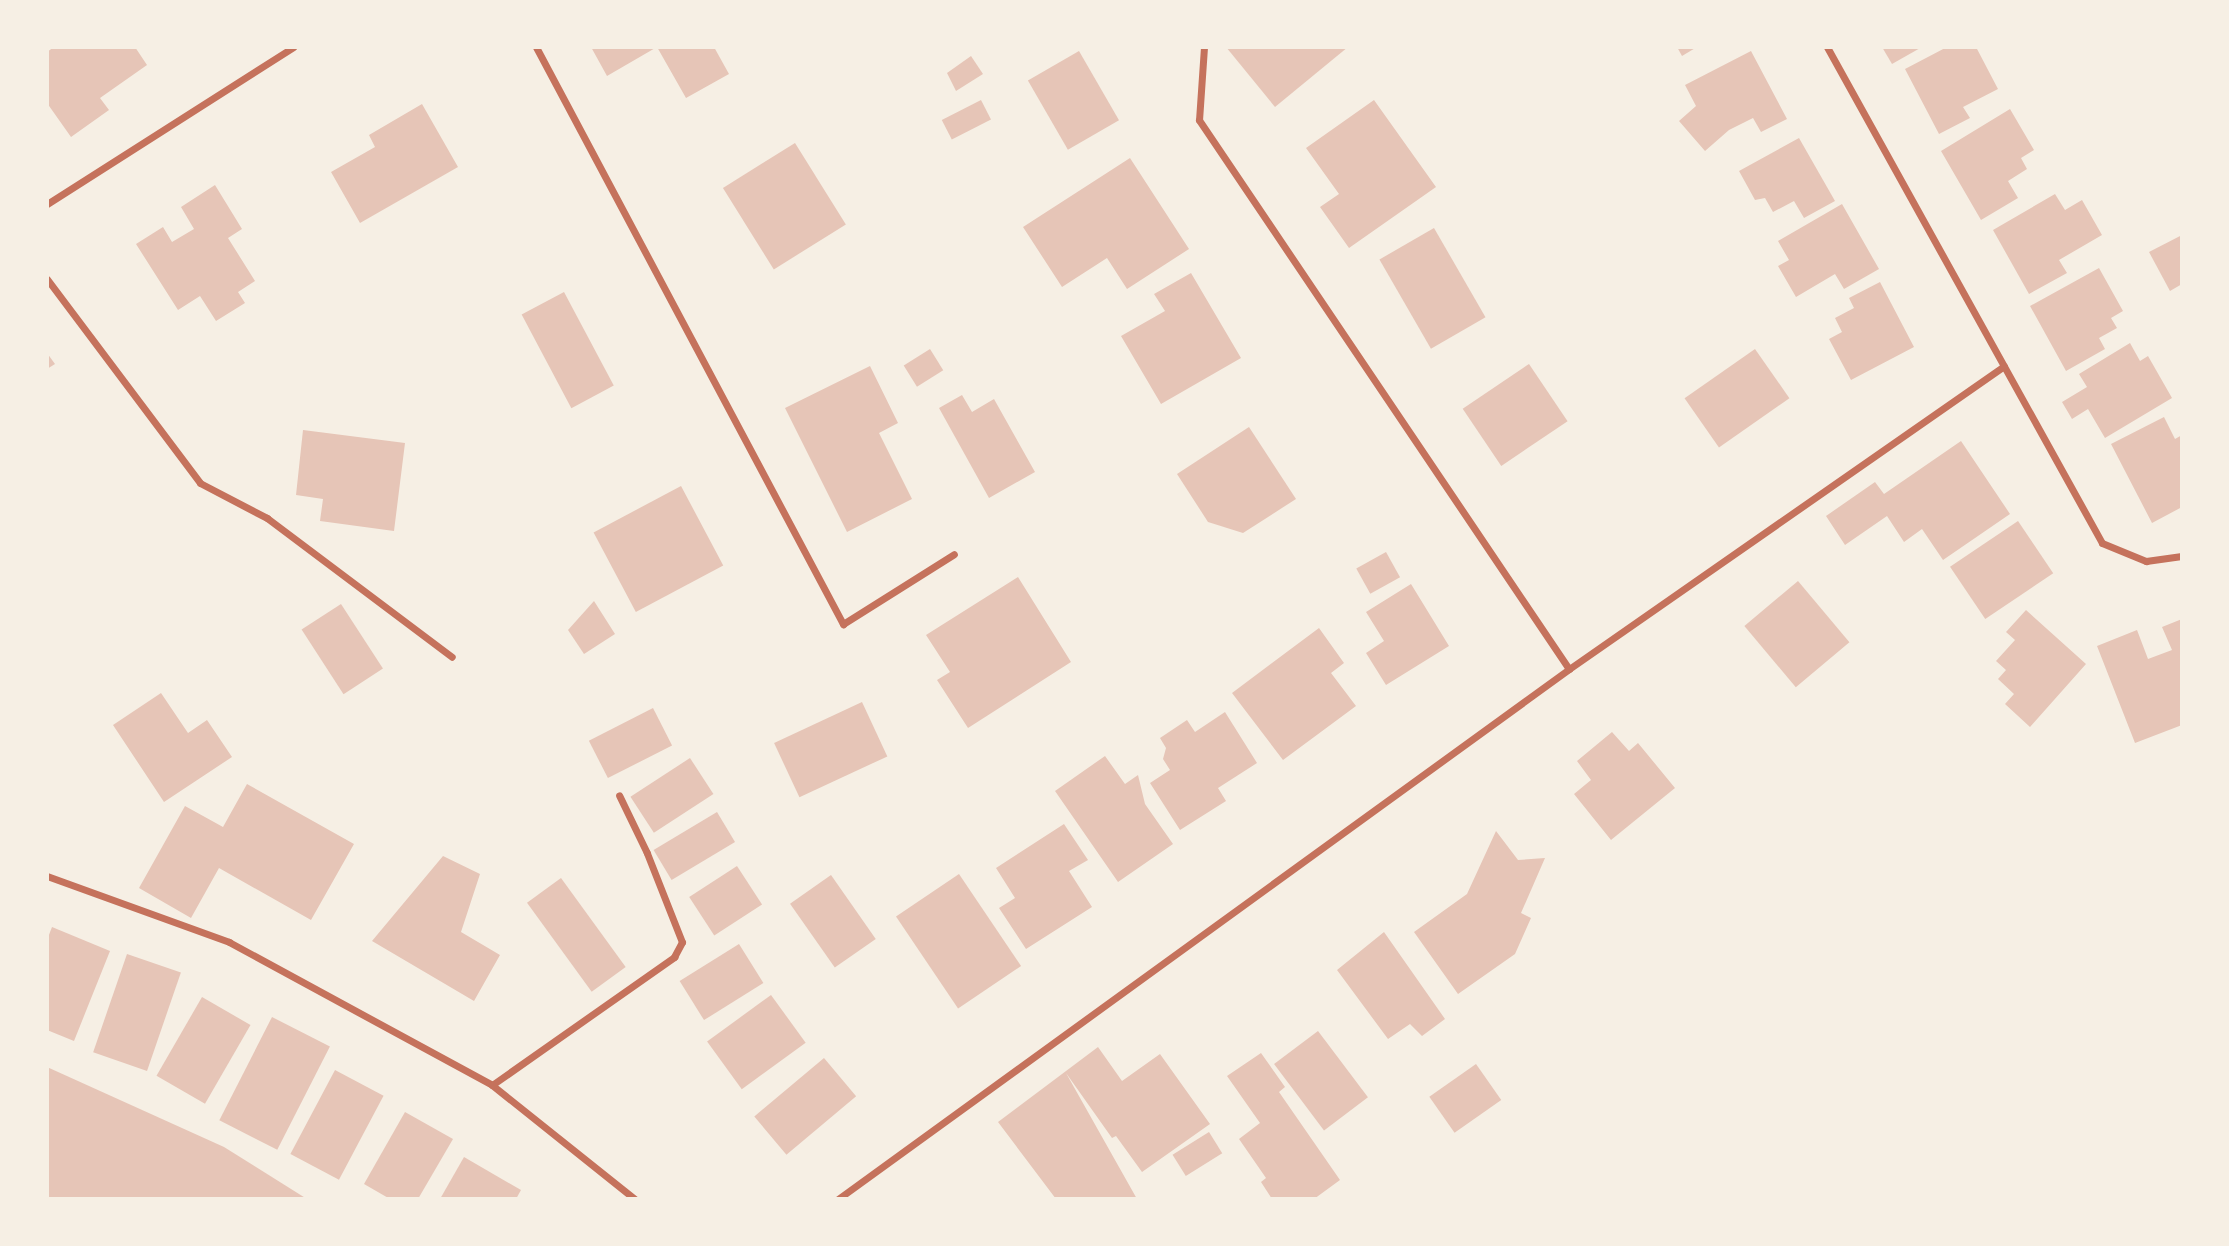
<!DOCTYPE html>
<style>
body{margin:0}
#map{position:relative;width:2229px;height:1246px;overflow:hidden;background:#f6efe4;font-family:"Golos Text",sans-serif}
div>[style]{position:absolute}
.building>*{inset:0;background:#e6c5b7;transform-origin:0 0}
.minor>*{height:7px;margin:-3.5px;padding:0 3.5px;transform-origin:3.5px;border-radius:3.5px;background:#c5725c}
span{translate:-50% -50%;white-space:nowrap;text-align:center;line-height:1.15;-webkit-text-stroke:5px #f6efe4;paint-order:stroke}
.frame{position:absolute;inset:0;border:49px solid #f6efe4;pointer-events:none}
</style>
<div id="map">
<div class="building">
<i style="clip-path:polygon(54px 47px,135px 47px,147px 65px,100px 98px,109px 110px,71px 137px,47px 103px,47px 52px)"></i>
<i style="clip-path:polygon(591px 47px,714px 47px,729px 74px,686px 98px,657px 47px,607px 76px)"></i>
<i style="clip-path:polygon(1226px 47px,1348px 47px,1275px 107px)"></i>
<i style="clip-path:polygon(1677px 47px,1697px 47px,1682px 56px)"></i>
<i style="clip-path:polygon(1882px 47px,1922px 47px,1892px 64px)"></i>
<i style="clip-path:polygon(1947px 47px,1976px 47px,1998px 89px,1963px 107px,1970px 118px,1939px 134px,1905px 69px)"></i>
<i style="left:1079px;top:51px;width:80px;height:59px;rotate:60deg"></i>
<i style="clip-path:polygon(1751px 51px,1787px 119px,1761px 132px,1753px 118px,1729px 130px,1705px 151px,1679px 121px,1696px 106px,1685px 85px)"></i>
<i style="clip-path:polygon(971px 56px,983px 74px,956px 91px,947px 73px)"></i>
<i style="left:981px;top:100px;width:22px;height:44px;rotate:63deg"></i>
<i style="clip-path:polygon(1374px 100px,1436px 187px,1349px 248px,1320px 207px,1339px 194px,1306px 148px)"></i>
<i style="clip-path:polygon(422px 104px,458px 167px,360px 223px,331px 172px,375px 147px,369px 135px)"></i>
<i style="clip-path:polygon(2010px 109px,2034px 150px,2021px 158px,2027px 169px,2008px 181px,2018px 198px,1981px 220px,1941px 151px)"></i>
<i style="clip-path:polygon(1799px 138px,1835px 201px,1804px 218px,1794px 201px,1773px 212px,1765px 198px,1755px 200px,1739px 171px)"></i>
<i style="left:795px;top:143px;width:96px;height:85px;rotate:58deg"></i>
<i style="clip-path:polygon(1130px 158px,1189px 249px,1127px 289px,1107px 258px,1062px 287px,1023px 227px)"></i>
<i style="clip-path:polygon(215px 185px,242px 229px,228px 238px,255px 281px,238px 292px,245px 303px,216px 321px,200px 296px,178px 310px,136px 244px,163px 227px,172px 242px,194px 229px,181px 207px)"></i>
<i style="clip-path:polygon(2055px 194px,2065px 210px,2082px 200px,2102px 235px,2059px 260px,2067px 273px,2029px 294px,1993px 230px)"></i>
<i style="clip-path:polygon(1842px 204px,1879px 269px,1844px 289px,1835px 274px,1796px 297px,1778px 266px,1789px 260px,1778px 241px)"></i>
<i style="left:1434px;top:228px;width:103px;height:63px;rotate:60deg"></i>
<i style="clip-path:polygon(2182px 235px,2182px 284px,2170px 291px,2149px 252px)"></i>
<i style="clip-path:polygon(2099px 268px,2123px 311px,2111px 318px,2117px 328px,2099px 338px,2105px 349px,2066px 371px,2030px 306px)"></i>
<i style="clip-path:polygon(1191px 273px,1241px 358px,1161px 404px,1121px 336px,1165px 311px,1154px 294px)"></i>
<i style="clip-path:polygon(1880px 282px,1914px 347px,1851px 380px,1829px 339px,1842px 332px,1835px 318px,1854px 308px,1849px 298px)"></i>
<i style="left:564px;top:292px;width:106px;height:48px;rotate:62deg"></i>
<i style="clip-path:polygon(2130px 343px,2140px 361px,2148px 356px,2172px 398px,2105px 438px,2088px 409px,2072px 419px,2062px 402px,2087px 387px,2079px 374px)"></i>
<i style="left:930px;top:349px;width:25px;height:31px;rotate:58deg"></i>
<i style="left:1755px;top:349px;width:60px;height:86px;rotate:55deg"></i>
<i style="clip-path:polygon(47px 353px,55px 364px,47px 369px)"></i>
<i style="left:1529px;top:364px;width:69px;height:80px;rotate:56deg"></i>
<i style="clip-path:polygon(870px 366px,898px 423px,879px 433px,912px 499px,847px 532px,785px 408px)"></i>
<i style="clip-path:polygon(962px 395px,972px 412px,994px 399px,1035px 472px,989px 498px,939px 408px)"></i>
<i style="clip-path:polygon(2164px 417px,2175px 439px,2182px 435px,2182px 507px,2152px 523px,2111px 444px)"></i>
<i style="clip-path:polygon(1249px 427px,1296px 499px,1243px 533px,1208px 522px,1177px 474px)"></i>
<i style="clip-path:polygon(303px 430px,405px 443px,394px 531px,320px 521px,323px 499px,296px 495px)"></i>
<i style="clip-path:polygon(1961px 441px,2010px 514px,1943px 560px,1922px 529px,1904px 542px,1887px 516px,1845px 545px,1826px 516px,1875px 482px,1884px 494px)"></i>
<i style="left:681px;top:486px;width:90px;height:99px;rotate:62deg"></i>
<i style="left:2018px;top:521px;width:63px;height:82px;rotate:56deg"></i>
<i style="left:1386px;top:552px;width:29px;height:34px;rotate:61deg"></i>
<i style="clip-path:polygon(1018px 577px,1071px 662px,968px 728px,937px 680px,950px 672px,926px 635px)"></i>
<i style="left:1798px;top:581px;width:80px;height:70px;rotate:50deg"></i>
<i style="clip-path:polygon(1411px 584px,1449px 646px,1386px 685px,1366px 653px,1384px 641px,1366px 612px)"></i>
<i style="clip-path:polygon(594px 601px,615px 634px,584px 654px,568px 630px)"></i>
<i style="left:341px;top:604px;width:77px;height:47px;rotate:57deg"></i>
<i style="clip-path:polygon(2026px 610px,2086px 664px,2030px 727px,2005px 704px,2014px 694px,1998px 679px,2006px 670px,1996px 661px,2015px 640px,2006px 632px)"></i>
<i style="clip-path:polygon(2182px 619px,2182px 725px,2135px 743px,2097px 646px,2137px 630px,2148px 659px,2172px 650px,2162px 627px)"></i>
<i style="clip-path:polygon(1319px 628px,1344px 663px,1331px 673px,1356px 706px,1283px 760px,1232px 693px)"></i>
<i style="clip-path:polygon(161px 693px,188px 733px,207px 720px,232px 757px,164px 802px,113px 725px)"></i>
<i style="left:862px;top:702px;width:60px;height:97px;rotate:65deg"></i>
<i style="left:653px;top:708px;width:42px;height:72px;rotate:63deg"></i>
<i style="clip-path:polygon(1225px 712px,1257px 763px,1218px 788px,1226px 801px,1180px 830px,1150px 783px,1170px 770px,1163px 759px,1166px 748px,1160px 738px,1187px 720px,1195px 732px)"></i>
<i style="clip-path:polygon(1612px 732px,1629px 751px,1638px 743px,1675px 788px,1611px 840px,1574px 794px,1591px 780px,1577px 761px)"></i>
<i style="clip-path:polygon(1105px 756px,1125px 784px,1138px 775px,1145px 804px,1173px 844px,1118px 882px,1055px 791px)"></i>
<i style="left:690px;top:758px;width:43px;height:71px;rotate:57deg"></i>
<i style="clip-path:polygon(247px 784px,354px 844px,311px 920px,219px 868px,191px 918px,139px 888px,185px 806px,223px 827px)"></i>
<i style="left:717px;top:812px;width:35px;height:74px;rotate:59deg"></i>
<i style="clip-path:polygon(1064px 824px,1088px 860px,1069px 871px,1092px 907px,1026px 949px,999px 908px,1015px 898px,996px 868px)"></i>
<i style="clip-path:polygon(1496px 831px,1518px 860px,1545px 858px,1521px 913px,1531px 918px,1515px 954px,1458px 994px,1414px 932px,1467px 894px)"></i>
<i style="clip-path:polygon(443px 856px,480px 874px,461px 932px,500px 955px,474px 1001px,372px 941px)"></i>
<i style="left:737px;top:866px;width:46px;height:57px;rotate:57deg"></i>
<i style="left:959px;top:874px;width:111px;height:76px;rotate:56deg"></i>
<i style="left:831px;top:875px;width:78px;height:50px;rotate:55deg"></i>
<i style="left:561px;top:878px;width:110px;height:42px;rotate:54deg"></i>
<i style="clip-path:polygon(52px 927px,110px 951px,74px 1041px,47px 1030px,47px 940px)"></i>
<i style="clip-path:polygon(1384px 932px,1445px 1019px,1422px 1036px,1410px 1024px,1388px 1039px,1337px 970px)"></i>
<i style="left:739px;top:944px;width:46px;height:70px;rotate:58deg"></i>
<i style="left:127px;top:954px;width:57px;height:104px;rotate:19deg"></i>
<i style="left:771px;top:995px;width:59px;height:79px;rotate:54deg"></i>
<i style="left:202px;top:997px;width:56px;height:91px;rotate:30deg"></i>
<i style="left:272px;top:1017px;width:65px;height:116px;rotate:27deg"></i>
<i style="left:1318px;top:1031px;width:83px;height:55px;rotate:53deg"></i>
<i style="clip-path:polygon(1098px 1047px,1122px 1081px,1160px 1054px,1210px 1124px,1142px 1172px,1116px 1136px,1112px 1138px,1066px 1073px,1137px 1199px,1056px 1199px,998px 1122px)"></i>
<i style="clip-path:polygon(1261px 1053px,1285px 1087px,1279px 1092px,1340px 1180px,1314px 1199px,1272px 1199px,1261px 1182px,1266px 1178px,1239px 1139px,1260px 1123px,1227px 1076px)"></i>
<i style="left:824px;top:1058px;width:50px;height:91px;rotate:50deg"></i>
<i style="left:1476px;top:1064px;width:44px;height:57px;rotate:55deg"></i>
<i style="clip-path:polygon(47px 1067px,224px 1147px,307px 1199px,47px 1199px)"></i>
<i style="left:335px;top:1070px;width:55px;height:95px;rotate:28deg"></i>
<i style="clip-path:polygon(405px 1112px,453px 1139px,418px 1199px,390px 1199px,364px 1184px)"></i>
<i style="left:1209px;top:1132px;width:25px;height:43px;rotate:58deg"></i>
<i style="clip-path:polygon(464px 1157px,521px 1190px,516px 1199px,440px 1199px)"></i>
</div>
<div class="minor">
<i style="left:536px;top:47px;width:654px;rotate:61.98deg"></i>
<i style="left:843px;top:624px;width:131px;rotate:-32.2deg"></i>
<i style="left:1204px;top:47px;width:73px;rotate:93.9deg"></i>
<i style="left:1199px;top:120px;width:662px;rotate:56.02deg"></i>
<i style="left:1827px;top:47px;width:567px;rotate:60.99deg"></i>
<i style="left:2102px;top:543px;width:48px;rotate:22.2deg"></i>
<i style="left:2146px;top:561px;width:36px;rotate:-8deg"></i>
<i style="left:47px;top:204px;width:292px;rotate:-32.5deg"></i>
<i style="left:47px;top:279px;width:255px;rotate:53.1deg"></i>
<i style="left:200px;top:483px;width:76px;rotate:27.6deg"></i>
<i style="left:267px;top:518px;width:231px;rotate:36.9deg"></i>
<i style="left:47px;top:876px;width:194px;rotate:19.9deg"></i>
<i style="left:229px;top:942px;width:299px;rotate:28.5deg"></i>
<i style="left:492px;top:1085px;width:183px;rotate:38.6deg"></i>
<i style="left:492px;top:1085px;width:223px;rotate:-35.1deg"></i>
<i style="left:674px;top:957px;width:17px;rotate:-62deg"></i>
<i style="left:682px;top:942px;width:96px;rotate:-111.5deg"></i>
<i style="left:647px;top:853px;width:64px;rotate:-115.8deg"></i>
<i style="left:838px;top:1199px;width:903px;rotate:-35.94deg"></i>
<i style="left:1569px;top:669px;width:530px;rotate:-34.86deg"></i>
</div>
<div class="frame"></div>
</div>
